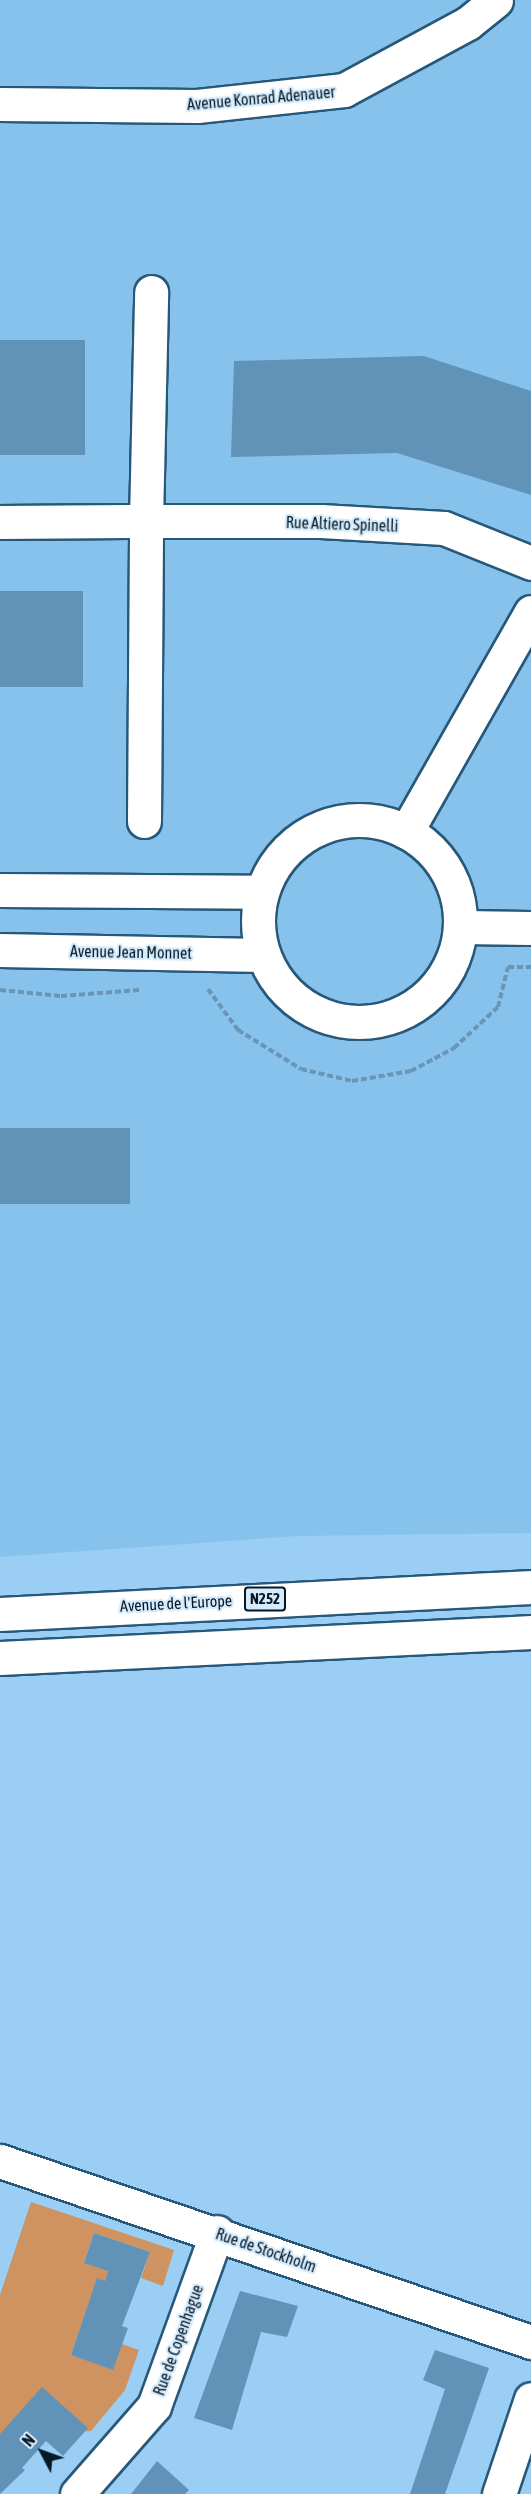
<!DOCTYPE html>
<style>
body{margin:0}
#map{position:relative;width:531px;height:2494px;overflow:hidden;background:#9acef5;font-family:"Asap Condensed",sans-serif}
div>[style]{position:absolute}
.built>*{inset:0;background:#87c2ed}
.green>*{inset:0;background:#ce9360}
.building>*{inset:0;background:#6192b7;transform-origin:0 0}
.path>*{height:4px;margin-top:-2px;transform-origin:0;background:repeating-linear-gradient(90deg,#6b95b4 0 6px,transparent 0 9px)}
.roads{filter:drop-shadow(2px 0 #275879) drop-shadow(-2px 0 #275879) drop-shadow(0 2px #275879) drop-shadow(0 -2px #275879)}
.street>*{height:33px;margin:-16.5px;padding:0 16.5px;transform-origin:16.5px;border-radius:16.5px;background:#fff}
.street>.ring{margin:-16.5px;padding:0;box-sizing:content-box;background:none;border:33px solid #fff;border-radius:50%}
.primary>*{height:33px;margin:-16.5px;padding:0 16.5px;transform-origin:16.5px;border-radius:16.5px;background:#fff}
span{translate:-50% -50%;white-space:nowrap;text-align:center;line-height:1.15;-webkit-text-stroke:4.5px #d6ebfb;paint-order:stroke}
.shield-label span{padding:2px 4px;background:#d6ebfb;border:2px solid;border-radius:4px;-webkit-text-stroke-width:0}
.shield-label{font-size:15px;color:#051927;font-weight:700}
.street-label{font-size:16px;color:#051927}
.north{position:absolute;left:12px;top:2422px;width:60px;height:60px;-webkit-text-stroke:4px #d6ebfb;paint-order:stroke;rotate:311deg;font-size:16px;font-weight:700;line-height:24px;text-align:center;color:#051927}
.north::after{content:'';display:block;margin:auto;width:21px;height:27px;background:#051927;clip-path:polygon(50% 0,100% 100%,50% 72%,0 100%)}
</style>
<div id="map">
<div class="built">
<i style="clip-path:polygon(0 0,531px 0,531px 1533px,297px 1536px,0 1557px)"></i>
</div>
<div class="green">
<i style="clip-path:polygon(31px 2202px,174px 2250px,163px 2286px,141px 2278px,150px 2252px,94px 2233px,84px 2262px,108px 2271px,105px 2281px,97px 2279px,71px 2355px,113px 2369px,122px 2344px,139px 2350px,125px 2390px,91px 2431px,0 2434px,0 2295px)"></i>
</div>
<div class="building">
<i style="left:0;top:340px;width:85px;height:115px"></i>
<i style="clip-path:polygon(424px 356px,531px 391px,531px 495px,397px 453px,231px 457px,234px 361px)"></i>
<i style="left:0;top:591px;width:83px;height:96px"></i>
<i style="left:0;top:1128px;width:130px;height:76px"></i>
<i style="clip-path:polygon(94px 2233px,150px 2252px,122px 2326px,128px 2328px,113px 2370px,71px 2355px,97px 2278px,105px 2281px,108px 2271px,84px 2263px)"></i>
<i style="clip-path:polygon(240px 2291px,298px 2306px,287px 2337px,261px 2332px,232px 2430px,194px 2418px)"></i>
<i style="clip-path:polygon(435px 2350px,489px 2368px,445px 2494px,410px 2494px,445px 2389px,423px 2380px)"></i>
<i style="clip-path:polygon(42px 2387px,88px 2428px,63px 2456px,46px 2441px,22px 2468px,25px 2470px,0 2494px,0 2434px)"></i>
<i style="clip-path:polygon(157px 2461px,189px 2490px,185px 2494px,131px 2494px)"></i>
</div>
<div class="path">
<i style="left:208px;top:989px;width:51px;rotate:53.8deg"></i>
<i style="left:238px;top:1030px;width:74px;rotate:31.8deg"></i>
<i style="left:301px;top:1069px;width:52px;rotate:13.2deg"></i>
<i style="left:352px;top:1081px;width:60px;rotate:-9.6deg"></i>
<i style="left:411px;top:1071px;width:49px;rotate:-28.1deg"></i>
<i style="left:454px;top:1048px;width:60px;rotate:-43deg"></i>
<i style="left:498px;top:1007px;width:41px;rotate:-76deg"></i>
<i style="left:508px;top:967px;width:23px"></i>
<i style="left:0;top:990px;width:61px;rotate:5.6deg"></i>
<i style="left:61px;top:996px;width:79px;rotate:-4.3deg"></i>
</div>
<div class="roads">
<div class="street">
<i style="left:0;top:104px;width:197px;rotate:0.6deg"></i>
<i style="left:197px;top:106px;width:148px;rotate:-6.2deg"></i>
<i style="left:344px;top:90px;width:141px;rotate:-28.4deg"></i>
<i style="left:468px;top:23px;width:36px;rotate:-39deg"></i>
<i style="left:0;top:522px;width:146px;rotate:-0.4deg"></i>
<i style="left:146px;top:521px;width:229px;rotate:-88.7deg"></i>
<i class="ring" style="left:258px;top:820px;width:169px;height:169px"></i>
<i style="left:144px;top:821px;width:300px;rotate:-89.6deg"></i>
<i style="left:146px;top:521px;width:175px"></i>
<i style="left:321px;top:521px;width:123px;rotate:3.3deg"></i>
<i style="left:444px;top:528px;width:94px;rotate:21.9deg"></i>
<i style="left:406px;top:832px;width:253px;rotate:-60.4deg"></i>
<i style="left:0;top:890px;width:261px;rotate:0.4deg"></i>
<i style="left:461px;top:927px;width:70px;rotate:0.8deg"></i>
<i style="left:0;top:950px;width:262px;rotate:1.1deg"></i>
<i style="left:0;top:2161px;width:561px;rotate:18.82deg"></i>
<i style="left:77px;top:2494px;width:117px;rotate:-48.8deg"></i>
<i style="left:154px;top:2406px;width:185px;rotate:-70.1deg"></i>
<i style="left:499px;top:2494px;width:100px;rotate:-71.4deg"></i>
</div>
<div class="primary">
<i style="left:0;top:1614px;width:532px;rotate:-2.91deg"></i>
<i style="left:0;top:1658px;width:532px;rotate:-2.8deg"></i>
</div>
</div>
<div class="shield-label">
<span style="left:265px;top:1599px">N252</span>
</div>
<div class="street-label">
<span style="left:261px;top:98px;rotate:-5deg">Avenue Konrad Adenauer</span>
<span style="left:342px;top:524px;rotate:2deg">Rue Altiero Spinelli</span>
<span style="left:131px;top:952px;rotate:1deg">Avenue Jean Monnet</span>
<span style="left:176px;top:1603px;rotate:-3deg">Avenue de l'Europe</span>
<span style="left:266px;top:2250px;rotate:19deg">Rue de Stockholm</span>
<span style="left:178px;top:2340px;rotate:-70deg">Rue de Copenhague</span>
</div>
<div class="north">N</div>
</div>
